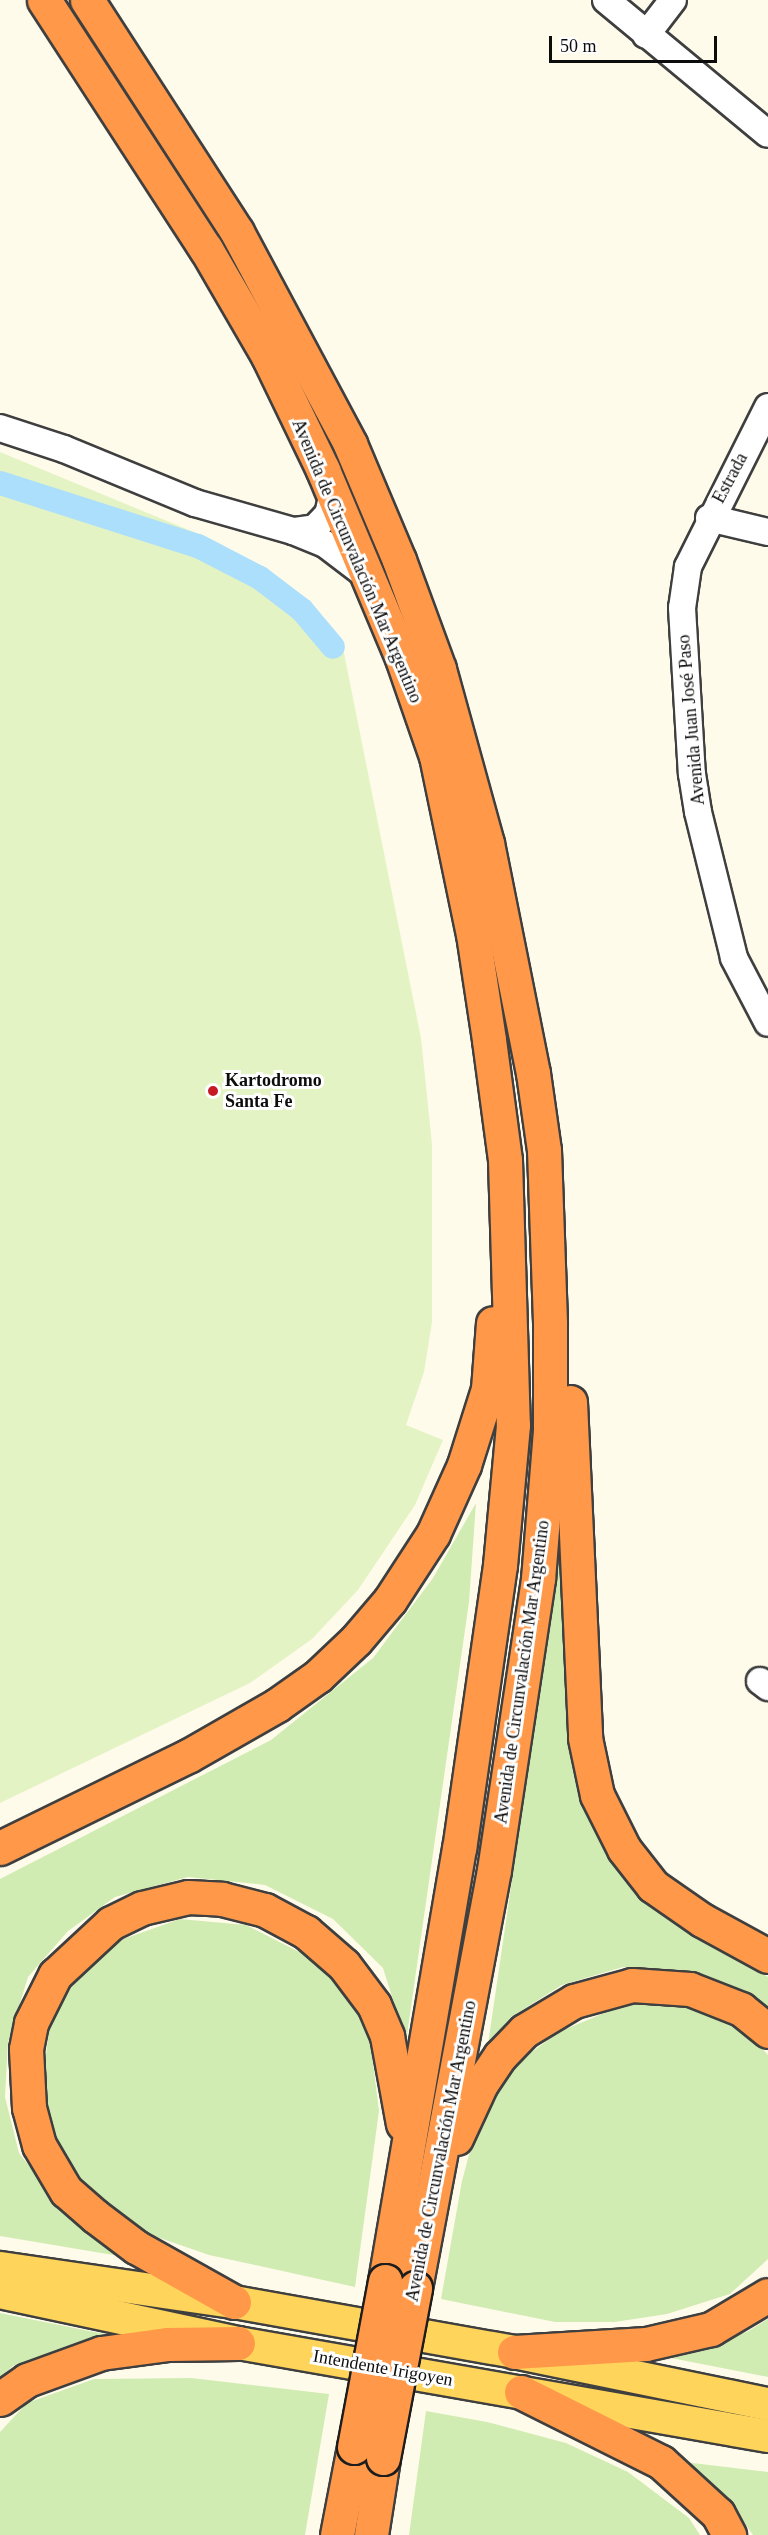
<!DOCTYPE html>
<meta charset="utf-8">
<style>
body{margin:0}
#map{position:relative;width:768px;height:2535px;overflow:hidden;background:#fffbeb;font-family:Georgia,serif}
div>[style]{position:absolute}
.green>*{inset:0;background:#d1ecb2}
.pitch>*{inset:0;background:#e4f3c4}
.canal>*{height:24px;margin:-12px;padding:0 12px;transform-origin:12px;border-radius:12px;background:#abdffb}
.roads{filter:drop-shadow(2px 0 #3f3f3f) drop-shadow(-2px 0 #3f3f3f) drop-shadow(0 2px #3f3f3f) drop-shadow(0 -2px #3f3f3f)}
.minor>*{height:26px;margin:-13px;padding:0 13px;transform-origin:13px;border-radius:13px;background:#fff}
.major>*{height:32px;margin:-16px;padding:0 16px;transform-origin:16px;border-radius:16px;background:#ffd45b}
.highway>*{height:33px;margin:-16.5px;padding:0 16.5px;transform-origin:16.5px;border-radius:16.5px;background:#ff9949}
.bridges{filter:drop-shadow(2px 0 #1d1d1d) drop-shadow(-2px 0 #1d1d1d) drop-shadow(0 2px #1d1d1d) drop-shadow(0 -2px #1d1d1d)}
.highway-bridge>*{height:33px;margin:-16.5px;padding:0 16.5px;transform-origin:16.5px;border-radius:16.5px;background:#ff9949}
.dots>*{width:16px;height:16px;translate:-50% -50%;box-sizing:border-box;border:3px solid #fff;border-radius:50%}
span{translate:-50% -50%;white-space:nowrap;text-align:center;line-height:1.15;-webkit-text-stroke:6px #fff;paint-order:stroke}
.street-label{font-size:18px;color:#0c0c0c}
.poi-label{font-size:18px;color:#0c0c0c;font-weight:700}
.left{translate:0 -50%;text-align:left}
.scale{position:absolute;left:549px;top:36px;width:168px;height:27px;box-sizing:border-box;border:3px solid #0c0c0c;border-top:0;padding-left:8px;font-size:18px;line-height:21px;white-space:nowrap;color:#0c0c0c;-webkit-text-stroke:4px #fff;paint-order:stroke}
</style>
<div id="map">
<div class="green">
<i style="clip-path:polygon(476px 1503px,469px 1602px,406px 2042px,383px 1968px,333px 1919px,265px 1885px,188px 1877px,115px 1897px,68px 1931px,28px 1977px,8px 2042px,5px 2097px,19px 2153px,60px 2206px,131px 2258px,0 2236px,0 1879px,271px 1740px,373px 1658px,433px 1578px)"></i>
<i style="clip-path:polygon(559px 1559px,576px 1773px,599px 1840px,634px 1893px,682px 1926px,768px 1977px,768px 2011px,695px 1974px,623px 1967px,562px 1985px,511px 2017px,488px 2044px)"></i>
<i style="clip-path:polygon(180px 1919px,246px 1925px,319px 1962px,368px 2023px,379px 2111px,355px 2287px,209px 2255px,128px 2227px,76px 2182px,48px 2130px,42px 2087px,50px 2023px,75px 1980px,118px 1941px)"></i>
<i style="clip-path:polygon(628px 2003px,705px 2009px,757px 2043px,768px 2055px,768px 2259px,730px 2294px,667px 2314px,615px 2322px,555px 2322px,441px 2299px,462px 2181px,478px 2121px,517px 2063px,559px 2032px)"></i>
<i style="clip-path:polygon(0 2313px,114px 2336px,13px 2366px,0 2377px)"></i>
<i style="clip-path:polygon(768px 2319px,768px 2377px,661px 2356px,747px 2332px)"></i>
<i style="clip-path:polygon(191px 2378px,329px 2394px,305px 2535px,0 2535px,0 2432px,27px 2403px,94px 2379px)"></i>
<i style="clip-path:polygon(426px 2411px,487px 2422px,566px 2443px,628px 2472px,689px 2518px,700px 2535px,409px 2535px)"></i>
<i style="clip-path:polygon(684px 2462px,768px 2472px,768px 2535px,753px 2535px,735px 2509px)"></i>
</div>
<div class="pitch">
<i style="clip-path:polygon(0 452px,213px 540px,273px 573px,327px 622px,343px 648px,421px 1038px,432px 1144px,432px 1322px,424px 1372px,406px 1425px,443px 1440px,415px 1505px,358px 1590px,312px 1639px,250px 1683px,0 1803px)"></i>
</div>
<div class="canal">
<i style="left:0;top:483px;width:208px;rotate:17.7deg"></i>
<i style="left:198px;top:546px;width:70px;rotate:27.3deg"></i>
<i style="left:260px;top:578px;width:53px;rotate:37.3deg"></i>
<i style="left:302px;top:610px;width:48px;rotate:50deg"></i>
</div>
<div class="roads">
<div class="minor">
<i style="left:606px;top:0;width:210px;rotate:39.6deg"></i>
<i style="left:646px;top:35px;width:44px;rotate:-52.4deg"></i>
<i style="left:768px;top:407px;width:179px;rotate:116.6deg"></i>
<i style="left:688px;top:567px;width:41px;rotate:98.3deg"></i>
<i style="left:682px;top:608px;width:166px;rotate:86.6deg"></i>
<i style="left:692px;top:774px;width:38px;rotate:81deg"></i>
<i style="left:698px;top:812px;width:150px;rotate:76.1deg"></i>
<i style="left:734px;top:958px;width:73px;rotate:62.4deg"></i>
<i style="left:0;top:428px;width:67px;rotate:18.2deg"></i>
<i style="left:64px;top:449px;width:142px;rotate:22.4deg"></i>
<i style="left:195px;top:503px;width:102px;rotate:15.9deg"></i>
<i style="left:333px;top:493px;width:22px;rotate:103deg"></i>
<i style="left:328px;top:514px;width:19px;rotate:133deg"></i>
<i style="left:315px;top:528px;width:22px;rotate:172deg"></i>
<i style="left:293px;top:531px;width:35px;rotate:22deg"></i>
<i style="left:325px;top:544px;width:51px;rotate:37.1deg"></i>
<i style="left:709px;top:518px;width:61px;rotate:13.3deg"></i>
<i style="left:760px;top:1681px;width:10px;rotate:37deg"></i>
</div>
<div class="major">
<i style="left:0;top:2268px;width:236px;rotate:8.3deg"></i>
<i style="left:234px;top:2302px;width:284px;rotate:10.1deg"></i>
<i style="left:514px;top:2352px;width:259px;rotate:11.6deg"></i>
<i style="left:0;top:2292px;width:243px;rotate:12.1deg"></i>
<i style="left:238px;top:2343px;width:538px;rotate:9.95deg"></i>
</div>
<div class="highway">
<i style="left:44px;top:0;width:297px;rotate:57deg"></i>
<i style="left:206px;top:249px;width:124px;rotate:59.9deg"></i>
<i style="left:268px;top:356px;width:127px;rotate:64.2deg"></i>
<i style="left:323px;top:470px;width:204px;rotate:67.2deg"></i>
<i style="left:402px;top:658px;width:104px;rotate:70.9deg"></i>
<i style="left:436px;top:756px;width:182px;rotate:78.3deg"></i>
<i style="left:473px;top:934px;width:107px;rotate:81.4deg"></i>
<i style="left:489px;top:1040px;width:121px;rotate:82.4deg"></i>
<i style="left:505px;top:1160px;width:265px;rotate:88.3deg"></i>
<i style="left:513px;top:1425px;width:141px;rotate:95.3deg"></i>
<i style="left:500px;top:1565px;width:286px;rotate:98.2deg"></i>
<i style="left:459px;top:1848px;width:439px;rotate:99.7deg"></i>
<i style="left:87px;top:0;width:276px;rotate:57.1deg"></i>
<i style="left:237px;top:232px;width:240px;rotate:61.9deg"></i>
<i style="left:350px;top:444px;width:126px;rotate:67.1deg"></i>
<i style="left:399px;top:560px;width:116px;rotate:69.8deg"></i>
<i style="left:439px;top:669px;width:180px;rotate:74.6deg"></i>
<i style="left:487px;top:843px;width:235px;rotate:78.7deg"></i>
<i style="left:533px;top:1073px;width:78px;rotate:81.9deg"></i>
<i style="left:544px;top:1150px;width:174px;rotate:88deg"></i>
<i style="left:550px;top:1324px;width:106px;rotate:90deg"></i>
<i style="left:550px;top:1430px;width:149px;rotate:94.6deg"></i>
<i style="left:538px;top:1579px;width:294px;rotate:98.6deg"></i>
<i style="left:494px;top:1870px;width:425px;rotate:100.7deg"></i>
<i style="left:570px;top:1402px;width:336px;rotate:87.4deg"></i>
<i style="left:585px;top:1738px;width:58px;rotate:78.1deg"></i>
<i style="left:597px;top:1795px;width:60px;rotate:63.4deg"></i>
<i style="left:624px;top:1849px;width:47px;rotate:51.9deg"></i>
<i style="left:653px;top:1886px;width:60px;rotate:34.8deg"></i>
<i style="left:702px;top:1920px;width:75px;rotate:28.6deg"></i>
<i style="left:0;top:1848px;width:209px;rotate:-26.1deg"></i>
<i style="left:188px;top:1756px;width:103px;rotate:-29.8deg"></i>
<i style="left:277px;top:1705px;width:50px;rotate:-35.3deg"></i>
<i style="left:318px;top:1676px;width:52px;rotate:-43.5deg"></i>
<i style="left:356px;top:1640px;width:52px;rotate:-49.6deg"></i>
<i style="left:390px;top:1600px;width:79px;rotate:-56.9deg"></i>
<i style="left:433px;top:1534px;width:76px;rotate:-65.8deg"></i>
<i style="left:464px;top:1465px;width:80px;rotate:-72.5deg"></i>
<i style="left:488px;top:1389px;width:66px;rotate:-85.7deg"></i>
<i style="left:456px;top:2138px;width:60px;rotate:-65.2deg"></i>
<i style="left:481px;top:2084px;width:34px;rotate:-56deg"></i>
<i style="left:500px;top:2056px;width:35px;rotate:-46deg"></i>
<i style="left:524px;top:2031px;width:58px;rotate:-31deg"></i>
<i style="left:574px;top:2001px;width:60px;rotate:-15.4deg"></i>
<i style="left:632px;top:1985px;width:58px;rotate:3.9deg"></i>
<i style="left:690px;top:1989px;width:55px;rotate:21.4deg"></i>
<i style="left:741px;top:2009px;width:35px;rotate:39deg"></i>
<i style="left:234px;top:2302px;width:112px;rotate:-150.7deg"></i>
<i style="left:136px;top:2247px;width:51px;rotate:-142.9deg"></i>
<i style="left:95px;top:2216px;width:38px;rotate:-139deg"></i>
<i style="left:66px;top:2191px;width:53px;rotate:-120.4deg"></i>
<i style="left:39px;top:2145px;width:38px;rotate:-105deg"></i>
<i style="left:29px;top:2108px;width:59px;rotate:-92.9deg"></i>
<i style="left:26px;top:2049px;width:26px;rotate:-79deg"></i>
<i style="left:31px;top:2023px;width:54px;rotate:-63.4deg"></i>
<i style="left:55px;top:1975px;width:76px;rotate:-42.9deg"></i>
<i style="left:111px;top:1923px;width:34px;rotate:-26deg"></i>
<i style="left:142px;top:1908px;width:47px;rotate:-13.4deg"></i>
<i style="left:188px;top:1897px;width:34px;rotate:3deg"></i>
<i style="left:222px;top:1899px;width:44px;rotate:14.3deg"></i>
<i style="left:265px;top:1910px;width:47px;rotate:28.2deg"></i>
<i style="left:306px;top:1932px;width:50px;rotate:41deg"></i>
<i style="left:344px;top:1965px;width:50px;rotate:53.1deg"></i>
<i style="left:374px;top:2005px;width:34px;rotate:67deg"></i>
<i style="left:387px;top:2036px;width:89px;rotate:79.7deg"></i>
<i style="left:514px;top:2352px;width:132px;rotate:-3.5deg"></i>
<i style="left:646px;top:2344px;width:67px;rotate:-13deg"></i>
<i style="left:711px;top:2329px;width:66px;rotate:-30.8deg"></i>
<i style="left:521px;top:2392px;width:157px;rotate:26.6deg"></i>
<i style="left:661px;top:2462px;width:77px;rotate:42.4deg"></i>
<i style="left:718px;top:2514px;width:24px;rotate:62deg"></i>
<i style="left:0;top:2399px;width:33px;rotate:-35deg"></i>
<i style="left:27px;top:2380px;width:79px;rotate:-20deg"></i>
<i style="left:101px;top:2353px;width:68px;rotate:-7.7deg"></i>
<i style="left:168px;top:2344px;width:70px;rotate:-0.8deg"></i>
<i style="left:337px;top:2535px;width:90px;rotate:-79.1deg"></i>
<i style="left:371px;top:2535px;width:78px;rotate:-81.1deg"></i>
</div>
</div>
<div class="bridges">
<div class="highway-bridge">
<i style="left:354px;top:2447px;width:169px;rotate:-79.4deg"></i>
<i style="left:383px;top:2458px;width:173px;rotate:-79.3deg"></i>
</div>
</div>
<div class="dots">
<i style="left:213px;top:1091px;background:#c71925"></i>
</div>
<div class="street-label">
<span style="left:730px;top:478px;rotate:-62deg">Estrada</span>
<span style="left:357px;top:561px;rotate:67deg">Avenida de Circunvalación Mar Argentino</span>
<span style="left:691px;top:720px;rotate:-95deg">Avenida Juan José Paso</span>
<span style="left:522px;top:1672px;rotate:-82deg">Avenida de Circunvalación Mar Argentino</span>
<span style="left:441px;top:2151px;rotate:-79deg">Avenida de Circunvalación Mar Argentino</span>
<span style="left:383px;top:2368px;rotate:10deg">Intendente Irigoyen</span>
</div>
<div class="poi-label">
<span class="left" style="left:225px;top:1091px">Kartodromo<br>Santa Fe</span>
</div>
<div class="scale">50 m</div>
</div>
